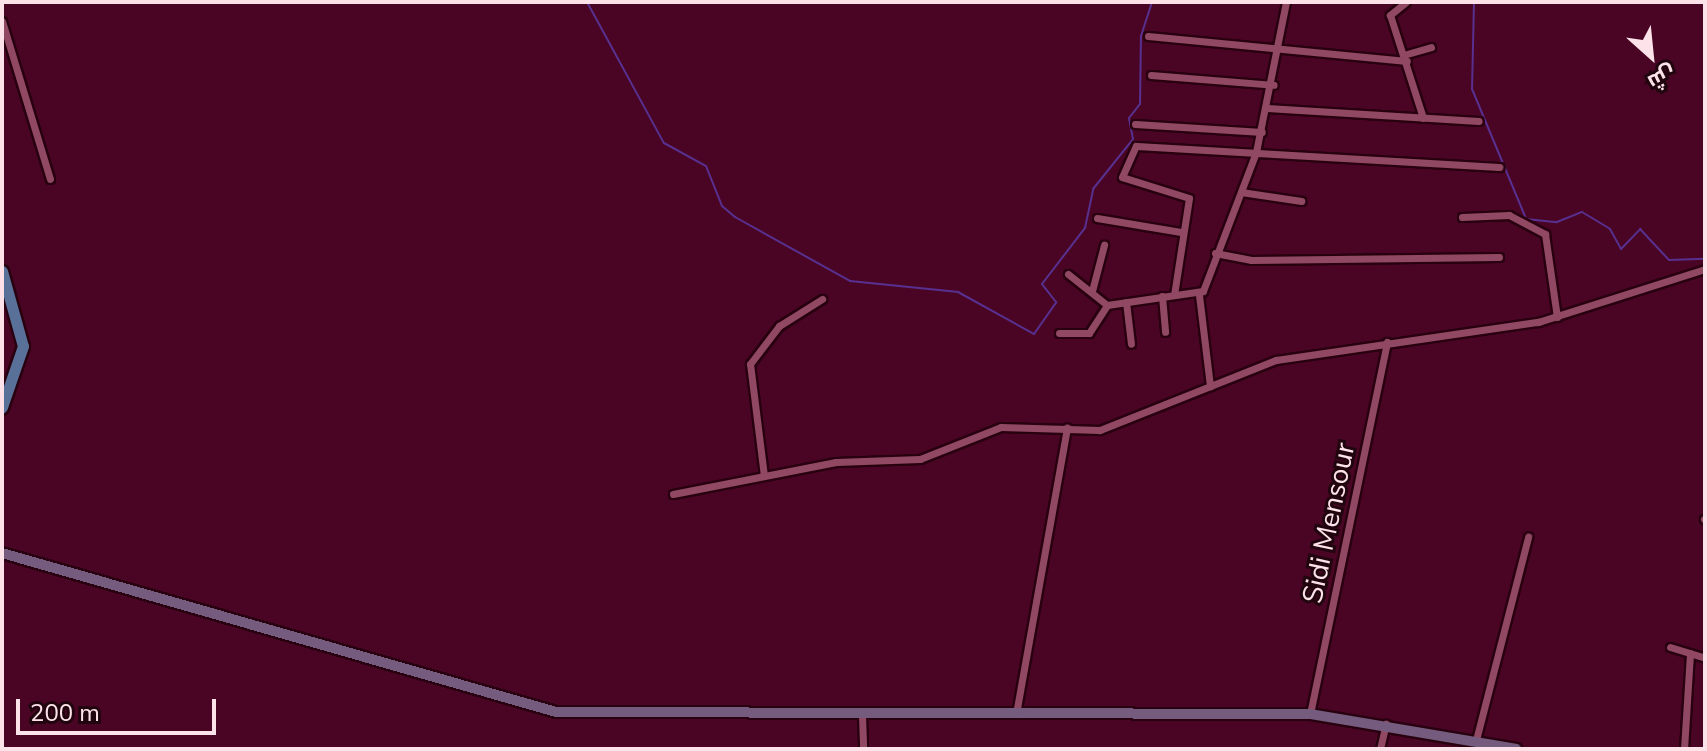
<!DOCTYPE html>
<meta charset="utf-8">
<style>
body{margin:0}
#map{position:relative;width:1707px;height:751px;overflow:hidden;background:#4a0525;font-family:"Nunito Sans",Cairo,sans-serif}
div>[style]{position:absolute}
.stream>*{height:2px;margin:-1px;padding:0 1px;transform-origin:1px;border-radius:1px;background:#58308f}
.roads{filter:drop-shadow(2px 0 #28000f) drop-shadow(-2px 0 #28000f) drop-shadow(0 2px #28000f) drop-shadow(0 -2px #28000f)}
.minor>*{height:7px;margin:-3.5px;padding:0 3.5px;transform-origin:3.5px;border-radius:3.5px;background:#914862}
.secondary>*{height:10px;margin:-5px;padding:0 5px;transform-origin:5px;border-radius:5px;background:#755c7e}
.primary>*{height:11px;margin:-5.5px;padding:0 5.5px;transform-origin:5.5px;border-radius:5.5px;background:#597099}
span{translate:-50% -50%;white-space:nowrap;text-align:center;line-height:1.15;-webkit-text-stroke:6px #20050f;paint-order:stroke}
.street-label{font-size:28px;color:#fde2ea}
.frame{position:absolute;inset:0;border:4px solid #fde2ea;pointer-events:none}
.north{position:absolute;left:1611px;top:16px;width:80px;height:80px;-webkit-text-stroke:6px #20050f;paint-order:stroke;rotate:153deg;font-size:22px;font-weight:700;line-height:32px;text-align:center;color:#fde2ea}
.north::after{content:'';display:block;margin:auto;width:28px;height:36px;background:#fde2ea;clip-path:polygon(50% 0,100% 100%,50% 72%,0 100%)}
.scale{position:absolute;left:16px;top:699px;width:200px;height:36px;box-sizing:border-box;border:4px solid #fde2ea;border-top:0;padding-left:10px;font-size:24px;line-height:28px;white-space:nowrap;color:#fde2ea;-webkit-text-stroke:6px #20050f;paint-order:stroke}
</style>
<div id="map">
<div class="stream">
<i style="left:587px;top:2px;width:161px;rotate:61.4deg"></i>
<i style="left:664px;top:143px;width:48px;rotate:28.7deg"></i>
<i style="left:706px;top:166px;width:43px;rotate:68.2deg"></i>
<i style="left:722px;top:206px;width:17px;rotate:40deg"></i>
<i style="left:735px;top:217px;width:132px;rotate:29.1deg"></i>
<i style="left:850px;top:281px;width:109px;rotate:5.8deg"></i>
<i style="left:958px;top:292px;width:87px;rotate:28.9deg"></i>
<i style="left:1034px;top:334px;width:39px;rotate:-55deg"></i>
<i style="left:1056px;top:302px;width:23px;rotate:-128deg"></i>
<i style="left:1042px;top:284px;width:71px;rotate:-52.5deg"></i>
<i style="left:1085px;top:228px;width:40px;rotate:-78deg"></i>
<i style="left:1093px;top:189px;width:64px;rotate:-51.3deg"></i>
<i style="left:1133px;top:139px;width:21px;rotate:-101deg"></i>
<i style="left:1129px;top:118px;width:18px;rotate:-52deg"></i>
<i style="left:1140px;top:104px;width:68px;rotate:-89.2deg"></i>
<i style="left:1141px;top:36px;width:36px;rotate:-72deg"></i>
<i style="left:1474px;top:2px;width:87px;rotate:91.3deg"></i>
<i style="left:1472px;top:89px;width:141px;rotate:67.4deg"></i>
<i style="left:1526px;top:219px;width:31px;rotate:6deg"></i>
<i style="left:1557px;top:222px;width:27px;rotate:-22deg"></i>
<i style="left:1582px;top:212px;width:33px;rotate:31deg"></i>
<i style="left:1610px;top:229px;width:23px;rotate:61deg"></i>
<i style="left:1621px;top:249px;width:28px;rotate:-46deg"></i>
<i style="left:1640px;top:229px;width:42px;rotate:46.9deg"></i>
<i style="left:1669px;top:260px;width:36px;rotate:-2deg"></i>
</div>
<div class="roads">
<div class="minor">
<i style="left:1406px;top:2px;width:21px;rotate:141deg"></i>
<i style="left:1390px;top:15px;width:108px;rotate:72.2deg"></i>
<i style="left:2px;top:21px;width:165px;rotate:73.1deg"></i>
<i style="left:1148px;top:36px;width:260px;rotate:5.5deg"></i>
<i style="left:1407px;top:54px;width:25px;rotate:-16deg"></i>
<i style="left:1151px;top:75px;width:123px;rotate:4.6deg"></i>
<i style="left:1267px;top:108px;width:212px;rotate:3.5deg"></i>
<i style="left:1135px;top:124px;width:127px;rotate:3.6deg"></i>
<i style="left:1241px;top:192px;width:61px;rotate:8.5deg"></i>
<i style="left:1462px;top:217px;width:47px;rotate:-2.4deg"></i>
<i style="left:1509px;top:215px;width:41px;rotate:27.8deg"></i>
<i style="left:1545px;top:234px;width:84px;rotate:81.8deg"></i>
<i style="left:1097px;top:218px;width:85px;rotate:9.5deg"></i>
<i style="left:1215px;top:253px;width:37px;rotate:11deg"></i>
<i style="left:1251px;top:260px;width:248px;rotate:-0.7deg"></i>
<i style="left:1068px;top:274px;width:50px;rotate:38.5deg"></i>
<i style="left:1092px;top:291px;width:48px;rotate:-75.4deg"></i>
<i style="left:1174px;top:295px;width:98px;rotate:-81.2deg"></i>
<i style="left:1189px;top:198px;width:70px;rotate:-162.6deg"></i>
<i style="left:1122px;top:177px;width:34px;rotate:-66deg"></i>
<i style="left:1136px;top:146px;width:364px;rotate:3.3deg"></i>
<i style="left:1199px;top:295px;width:92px;rotate:83.1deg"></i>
<i style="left:1162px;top:296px;width:36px;rotate:85deg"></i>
<i style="left:1126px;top:302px;width:42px;rotate:83.2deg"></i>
<i style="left:1059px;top:333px;width:30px"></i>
<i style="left:1089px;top:333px;width:33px;rotate:-57deg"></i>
<i style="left:1107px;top:305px;width:97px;rotate:-8.3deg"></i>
<i style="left:1203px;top:291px;width:149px;rotate:-69.1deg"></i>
<i style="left:1256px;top:152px;width:153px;rotate:-78.7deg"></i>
<i style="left:764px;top:476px;width:113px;rotate:-97.1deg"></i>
<i style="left:750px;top:364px;width:48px;rotate:-52.7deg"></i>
<i style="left:779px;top:326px;width:51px;rotate:-32.1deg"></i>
<i style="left:673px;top:494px;width:166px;rotate:-11.1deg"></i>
<i style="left:836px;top:462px;width:84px;rotate:-2deg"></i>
<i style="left:920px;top:459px;width:87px;rotate:-21.6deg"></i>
<i style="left:1001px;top:427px;width:99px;rotate:1.7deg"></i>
<i style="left:1100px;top:430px;width:189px;rotate:-21.7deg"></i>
<i style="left:1276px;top:360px;width:265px;rotate:-8.3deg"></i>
<i style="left:1538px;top:322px;width:175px;rotate:-17.6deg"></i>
<i style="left:1704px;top:519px;width:1px;rotate:45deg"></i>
<i style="left:1670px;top:647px;width:37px;rotate:17deg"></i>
<i style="left:1016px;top:714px;width:291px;rotate:-79.9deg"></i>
<i style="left:1310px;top:714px;width:380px;rotate:-78.3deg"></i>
<i style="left:862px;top:715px;width:34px;rotate:88deg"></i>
<i style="left:1476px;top:740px;width:210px;rotate:-75.6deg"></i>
<i style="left:1380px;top:749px;width:26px;rotate:-77deg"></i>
<i style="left:1684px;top:749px;width:96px;rotate:-86.4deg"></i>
</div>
<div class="secondary">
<i style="left:2px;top:553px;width:576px;rotate:16.01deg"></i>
<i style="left:556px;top:712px;width:754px;rotate:0.15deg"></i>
<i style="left:1310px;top:714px;width:209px;rotate:9.6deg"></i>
</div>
<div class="primary">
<i style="left:2px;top:271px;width:78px;rotate:74.4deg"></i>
<i style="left:23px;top:346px;width:65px;rotate:109deg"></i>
</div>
</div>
<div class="street-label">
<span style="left:1329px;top:523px;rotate:-78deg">Sidi Mensour</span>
</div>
<div class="frame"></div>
<div class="north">ش</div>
<div class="scale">200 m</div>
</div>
